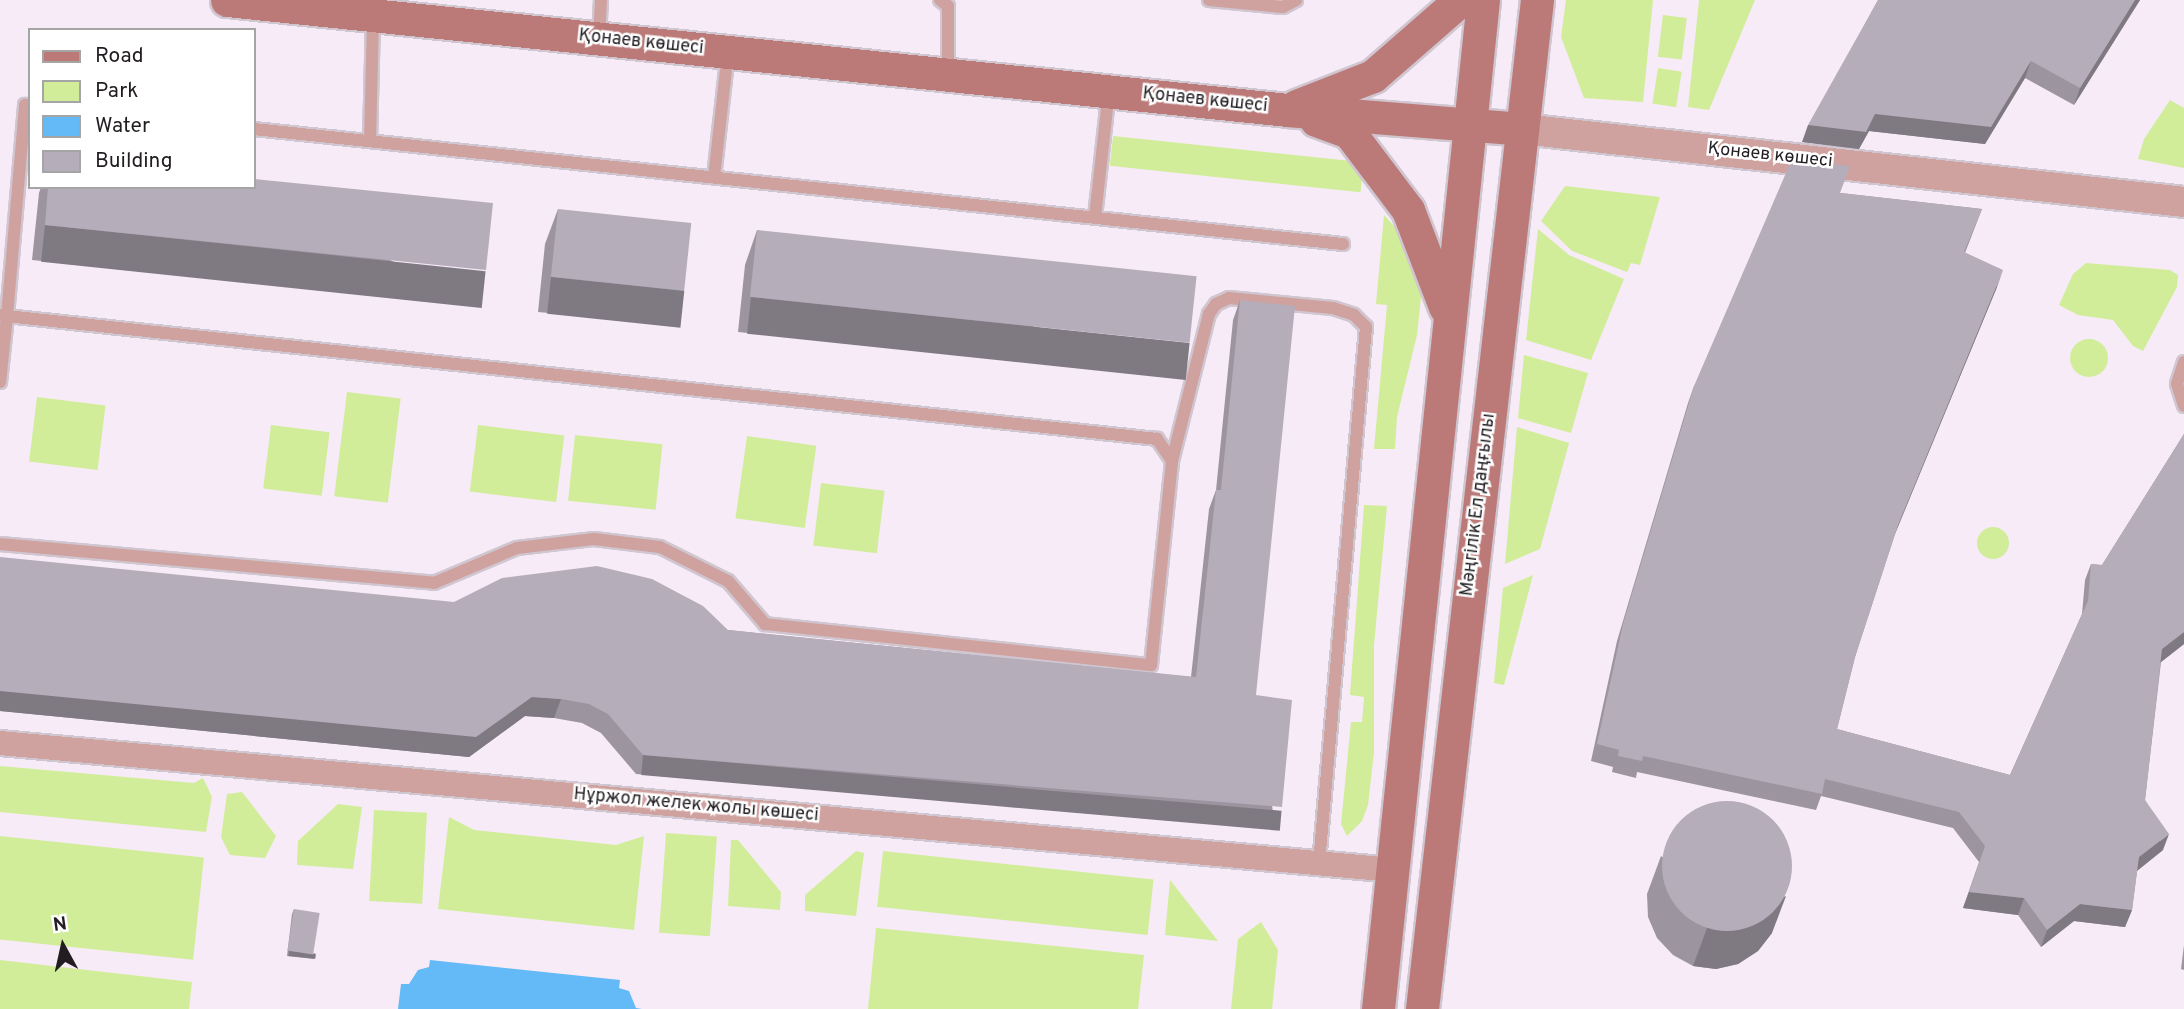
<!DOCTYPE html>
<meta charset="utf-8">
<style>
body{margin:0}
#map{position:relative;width:2184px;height:1009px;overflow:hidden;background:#f7ebf7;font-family:Overpass,sans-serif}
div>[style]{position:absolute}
.green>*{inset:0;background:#d1ed99;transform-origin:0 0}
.round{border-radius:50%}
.water>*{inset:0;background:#63baf7}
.roads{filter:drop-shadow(2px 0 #d0c6d0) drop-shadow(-2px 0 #d0c6d0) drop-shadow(0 2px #d0c6d0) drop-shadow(0 -2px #d0c6d0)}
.service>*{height:12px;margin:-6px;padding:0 6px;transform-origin:6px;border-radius:6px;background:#cfa19f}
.minor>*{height:24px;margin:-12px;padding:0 12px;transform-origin:12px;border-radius:12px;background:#cfa19f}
.tertiary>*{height:30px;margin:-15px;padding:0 15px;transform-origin:15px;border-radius:15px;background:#cfa19f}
.secondary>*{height:33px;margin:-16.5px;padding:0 16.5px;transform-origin:16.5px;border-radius:16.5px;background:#bb7978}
.wall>*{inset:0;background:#9c95a0}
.shaded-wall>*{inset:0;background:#7f7982;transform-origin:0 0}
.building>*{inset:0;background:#b5adba;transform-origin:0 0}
span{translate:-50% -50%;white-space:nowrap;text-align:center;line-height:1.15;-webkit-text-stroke:5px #fff;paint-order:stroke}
.street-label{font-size:18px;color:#211d21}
.legend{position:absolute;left:28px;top:28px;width:228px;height:161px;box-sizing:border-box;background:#fff;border:2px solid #a6a5a6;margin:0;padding:9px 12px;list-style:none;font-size:21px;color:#211d21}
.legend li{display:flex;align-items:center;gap:14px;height:35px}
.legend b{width:35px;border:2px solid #a6a5a6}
.north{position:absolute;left:28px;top:911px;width:70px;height:70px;-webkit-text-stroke:5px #fff;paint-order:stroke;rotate:352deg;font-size:19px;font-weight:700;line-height:28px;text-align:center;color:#211d21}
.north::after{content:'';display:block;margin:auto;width:24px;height:32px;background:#211d21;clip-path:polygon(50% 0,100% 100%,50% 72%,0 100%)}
</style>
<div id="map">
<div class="green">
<i style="clip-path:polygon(1566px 0,1653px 0,1643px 102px,1584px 98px,1561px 37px)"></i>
<i style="clip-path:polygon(1699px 0,1755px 0,1709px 110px,1688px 107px)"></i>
<i style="left:1663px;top:15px;width:24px;height:42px;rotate:7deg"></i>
<i style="left:1658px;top:68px;width:24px;height:36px;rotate:9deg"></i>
<i style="clip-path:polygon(2170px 100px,2184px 108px,2184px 168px,2138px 159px,2144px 139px)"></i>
<i style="left:1113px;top:136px;width:252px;height:30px;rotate:6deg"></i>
<i style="clip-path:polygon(1565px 186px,1660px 197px,1640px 265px,1631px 263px,1627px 272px,1572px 251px,1541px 221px)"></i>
<i style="clip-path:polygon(1384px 215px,1404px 237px,1423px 279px,1417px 335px,1397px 417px,1395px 449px,1374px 449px,1387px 305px,1376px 304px)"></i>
<i style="clip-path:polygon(1538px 229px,1569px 255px,1624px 279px,1591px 360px,1526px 340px)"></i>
<i style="clip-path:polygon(2086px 263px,2170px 270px,2178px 275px,2177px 287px,2143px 351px,2133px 346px,2113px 320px,2078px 315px,2059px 305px,2073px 274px)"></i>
<i class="round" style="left:2070px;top:339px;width:38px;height:38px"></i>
<i style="clip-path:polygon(1524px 355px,1588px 373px,1571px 433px,1518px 418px)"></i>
<i style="left:347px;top:392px;width:54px;height:105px;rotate:7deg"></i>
<i style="left:37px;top:397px;width:69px;height:65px;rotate:7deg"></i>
<i style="left:271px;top:425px;width:59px;height:64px;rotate:7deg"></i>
<i style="left:478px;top:425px;width:87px;height:67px;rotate:7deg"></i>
<i style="clip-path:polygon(1517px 427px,1569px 443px,1540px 549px,1505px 564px)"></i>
<i style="left:575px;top:435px;width:88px;height:66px;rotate:6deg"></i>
<i style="left:747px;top:436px;width:70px;height:83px;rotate:8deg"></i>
<i style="left:821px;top:483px;width:64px;height:63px;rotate:7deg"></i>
<i style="clip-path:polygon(1364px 505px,1387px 506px,1374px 645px,1374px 752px,1368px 805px,1362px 821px,1347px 836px,1341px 824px,1351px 722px,1362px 722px,1364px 697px,1350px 695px)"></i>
<i class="round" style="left:1977px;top:527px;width:32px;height:32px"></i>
<i style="clip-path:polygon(1533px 575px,1504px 685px,1494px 683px,1503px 588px)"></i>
<i style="clip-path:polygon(0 766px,194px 783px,203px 778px,212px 797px,206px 832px,0 812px)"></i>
<i style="clip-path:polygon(242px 792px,276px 836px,265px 858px,230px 855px,221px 837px,227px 794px)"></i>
<i style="clip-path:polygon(338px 804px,362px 807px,353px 869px,297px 865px,298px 841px)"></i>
<i style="left:374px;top:810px;width:53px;height:91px;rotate:3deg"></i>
<i style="clip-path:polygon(449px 817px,474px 830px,616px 845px,644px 836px,634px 930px,438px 909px)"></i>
<i style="left:666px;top:833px;width:51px;height:100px;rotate:4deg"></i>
<i style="left:0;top:836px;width:205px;height:103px;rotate:6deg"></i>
<i style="clip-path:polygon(731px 840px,738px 840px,781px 892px,780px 910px,728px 906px)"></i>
<i style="clip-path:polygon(856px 851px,864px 853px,856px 916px,805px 911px,805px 895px)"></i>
<i style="left:883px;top:851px;width:272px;height:56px;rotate:6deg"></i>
<i style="clip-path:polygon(1170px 880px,1218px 941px,1165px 935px)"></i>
<i style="clip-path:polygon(1261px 922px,1278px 950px,1272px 1009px,1231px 1009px,1238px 939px)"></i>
<i style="clip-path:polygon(876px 928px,1144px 955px,1138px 1009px,868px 1009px)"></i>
<i style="clip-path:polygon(0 960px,192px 982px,189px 1009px,0 1009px)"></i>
</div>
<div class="water">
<i style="clip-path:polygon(430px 960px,620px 980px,619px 988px,629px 991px,636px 1008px,642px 1009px,398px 1009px,401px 984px,409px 984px,418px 970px,429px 967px)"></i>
</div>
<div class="roads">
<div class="service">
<i style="left:940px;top:0;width:10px;rotate:37deg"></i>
<i style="left:948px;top:6px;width:68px;rotate:90deg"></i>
<i style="left:1209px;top:0;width:74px;rotate:5.4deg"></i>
<i style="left:1283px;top:7px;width:15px;rotate:-28deg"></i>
<i style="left:599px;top:38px;width:38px;rotate:-87deg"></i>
<i style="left:254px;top:129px;width:1095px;rotate:6.03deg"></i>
<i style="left:370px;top:141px;width:123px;rotate:-88.6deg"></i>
<i style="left:714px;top:177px;width:126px;rotate:-83.6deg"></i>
<i style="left:1095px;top:217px;width:127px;rotate:-83.7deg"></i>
<i style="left:2184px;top:362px;width:23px;rotate:108deg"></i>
<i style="left:2177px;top:384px;width:23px;rotate:72deg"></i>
<i style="left:0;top:382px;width:66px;rotate:-83.9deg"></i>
<i style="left:7px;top:316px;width:6px;rotate:-171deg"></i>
<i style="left:1172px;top:461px;width:152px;rotate:-75.9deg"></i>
<i style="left:1209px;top:314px;width:12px;rotate:-55deg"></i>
<i style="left:1216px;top:304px;width:14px;rotate:-25deg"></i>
<i style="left:1229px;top:298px;width:104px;rotate:5.5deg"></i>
<i style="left:1333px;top:308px;width:22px;rotate:18deg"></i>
<i style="left:1354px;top:315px;width:17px;rotate:45deg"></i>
<i style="left:1366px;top:327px;width:538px;rotate:95.01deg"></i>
<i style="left:0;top:544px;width:436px;rotate:5.1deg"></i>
<i style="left:434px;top:583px;width:90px;rotate:-22.9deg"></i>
<i style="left:517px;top:548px;width:78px;rotate:-6.7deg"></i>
<i style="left:594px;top:539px;width:66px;rotate:6.9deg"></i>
<i style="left:660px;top:547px;width:76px;rotate:26.6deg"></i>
<i style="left:728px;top:581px;width:57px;rotate:49.3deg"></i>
<i style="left:765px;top:624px;width:388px;rotate:6.1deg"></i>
<i style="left:1151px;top:665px;width:205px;rotate:-84.1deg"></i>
<i style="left:1172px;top:461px;width:27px;rotate:-124deg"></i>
<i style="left:1157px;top:439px;width:1157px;rotate:-173.9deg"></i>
<i style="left:7px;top:316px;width:212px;rotate:-85.1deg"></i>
<i style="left:25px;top:105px;width:5px"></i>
</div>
<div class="minor">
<i style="left:0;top:743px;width:1398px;rotate:5.21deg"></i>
</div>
<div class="tertiary">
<i style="left:1522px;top:129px;width:666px;rotate:6.29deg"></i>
</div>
<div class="secondary">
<i style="left:227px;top:0;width:1066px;rotate:5.92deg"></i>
<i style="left:1287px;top:110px;width:236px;rotate:4.6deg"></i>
<i style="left:1296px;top:106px;width:83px;rotate:-21.3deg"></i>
<i style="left:1373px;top:76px;width:116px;rotate:-41.1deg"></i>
<i style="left:1316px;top:120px;width:35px;rotate:20deg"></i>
<i style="left:1349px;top:132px;width:98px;rotate:52.9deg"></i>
<i style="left:1408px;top:210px;width:104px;rotate:69.1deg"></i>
<i style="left:1378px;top:1009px;width:1014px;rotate:-84.06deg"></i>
<i style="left:1422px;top:1009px;width:1016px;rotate:-83.5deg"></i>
</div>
</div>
<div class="wall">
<i style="clip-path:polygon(1878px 0,2140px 0,2074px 105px,2025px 78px,1985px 144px,1869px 131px,1859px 149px,1802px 142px)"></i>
<i style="clip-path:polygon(41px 187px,254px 187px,474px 305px,32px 260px,39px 193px)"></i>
<i style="clip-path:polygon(1840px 193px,1982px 209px,1965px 253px,1997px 287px,1895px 534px,1855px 657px,1837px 729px,2010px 775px,2082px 614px,2085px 580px,2091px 564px,2102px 565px,2184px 434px,2184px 644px,2161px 662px,2145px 800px,2163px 850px,2137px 871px,2132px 910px,2125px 927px,2074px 921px,2041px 947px,2018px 915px,1963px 908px,1979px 862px,1953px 828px,1821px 796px,1816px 810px,1637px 772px,1636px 778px,1612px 772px,1613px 767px,1591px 761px,1617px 641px,1688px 403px,1694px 386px)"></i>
<i style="clip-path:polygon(558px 209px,684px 290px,671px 325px,538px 312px,545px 244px)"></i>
<i style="clip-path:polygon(757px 230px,1177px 376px,738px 332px,745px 265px)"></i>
<i style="clip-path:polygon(1240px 300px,1256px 695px,1275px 826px,636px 774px,601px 733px,582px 723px,554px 718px,525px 716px,469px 757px,0 711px,728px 630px,1191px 677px,1209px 509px,1216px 490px,1233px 320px)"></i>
<i style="clip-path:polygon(1661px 856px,1772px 933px,1758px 951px,1738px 964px,1716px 969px,1693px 966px,1673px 955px,1657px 938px,1648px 917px,1647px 894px)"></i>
<i style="clip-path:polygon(294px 909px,314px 959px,287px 956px,292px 914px)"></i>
<i style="clip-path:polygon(2184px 945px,2184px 970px,2181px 969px)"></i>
</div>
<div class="shaded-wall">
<i style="clip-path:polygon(2135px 0,2140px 0,2074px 105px,2080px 88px)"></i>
<i style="clip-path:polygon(2031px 61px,2025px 78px,1985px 144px,1869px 131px,1859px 149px,1802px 142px,1808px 125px,1875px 114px)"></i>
<i style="left:45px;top:225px;width:443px;height:37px;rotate:6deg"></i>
<i style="clip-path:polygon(2003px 270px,1997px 287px,1892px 541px,1898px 525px)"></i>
<i style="left:551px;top:277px;width:134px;height:37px;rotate:6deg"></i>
<i style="left:751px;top:297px;width:441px;height:37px;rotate:6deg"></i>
<i style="clip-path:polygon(2184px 632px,2184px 644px,2156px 666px,2162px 649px)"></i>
<i style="clip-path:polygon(0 691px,532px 697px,561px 699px,554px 718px,525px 716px,469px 757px,0 711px)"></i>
<i style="left:643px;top:755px;width:641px;height:20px;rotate:5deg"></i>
<i style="clip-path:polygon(2169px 834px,2163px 850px,2133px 874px,2139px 857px)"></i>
<i style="clip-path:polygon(1969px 892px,2024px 898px,2018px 915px,1963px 908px)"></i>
<i style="clip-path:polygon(1786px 896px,1772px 933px,1758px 951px,1738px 964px,1716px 969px,1693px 966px,1707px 928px)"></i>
<i style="clip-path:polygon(2080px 904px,2132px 910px,2125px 927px,2074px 921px,2041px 947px,2047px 930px)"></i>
<i style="left:289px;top:951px;width:27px;height:5px;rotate:6deg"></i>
</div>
<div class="building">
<i style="clip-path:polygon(1878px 0,2135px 0,2080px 88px,2031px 61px,1991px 127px,1875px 114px,1866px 132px,1808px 125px)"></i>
<i style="clip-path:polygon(1792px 159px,1850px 166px,1840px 193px,1982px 209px,1964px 252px,2003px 270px,1898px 525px,1855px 657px,1837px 729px,2010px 775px,2088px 601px,2091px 564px,2102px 565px,2184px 434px,2184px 632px,2162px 649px,2145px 800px,2169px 834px,2139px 857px,2132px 910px,2080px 904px,2047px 930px,2024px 898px,1969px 892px,1985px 846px,1959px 812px,1825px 779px,1822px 794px,1643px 756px,1642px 761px,1618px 756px,1619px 750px,1597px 744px,1623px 624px,1694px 386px)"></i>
<i style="clip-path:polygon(254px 179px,493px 203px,486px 270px,45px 225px,48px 187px,254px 187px)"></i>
<i style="left:558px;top:209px;width:134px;height:68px;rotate:6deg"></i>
<i style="left:757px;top:230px;width:442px;height:67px;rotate:6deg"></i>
<i style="clip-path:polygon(1240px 300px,1295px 306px,1256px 695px,1292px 700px,1282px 807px,643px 755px,608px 714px,589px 704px,561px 699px,532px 697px,476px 737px,0 691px,0 557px,454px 602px,502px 578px,597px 566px,652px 579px,703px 606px,728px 630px,1196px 677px,1216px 490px,1221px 490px)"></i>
<i class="round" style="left:1662px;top:801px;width:130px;height:130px"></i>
<i style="left:294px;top:909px;width:26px;height:42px;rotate:9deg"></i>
</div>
<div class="street-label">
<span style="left:641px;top:43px;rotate:6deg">Қонаев көшесі</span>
<span style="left:1205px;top:101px;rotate:6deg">Қонаев көшесі</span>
<span style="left:1770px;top:156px;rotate:6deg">Қонаев көшесі</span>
<span style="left:1479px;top:505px;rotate:-83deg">Мәңгілік Ел даңғылы</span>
<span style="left:696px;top:806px;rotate:5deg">Нұржол желек жолы көшесі</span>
</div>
<ul class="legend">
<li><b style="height:9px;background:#bb7978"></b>Road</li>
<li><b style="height:19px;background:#d1ed99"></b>Park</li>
<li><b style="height:19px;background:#63baf7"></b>Water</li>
<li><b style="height:19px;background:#b5adba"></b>Building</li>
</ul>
<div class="north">N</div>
</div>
